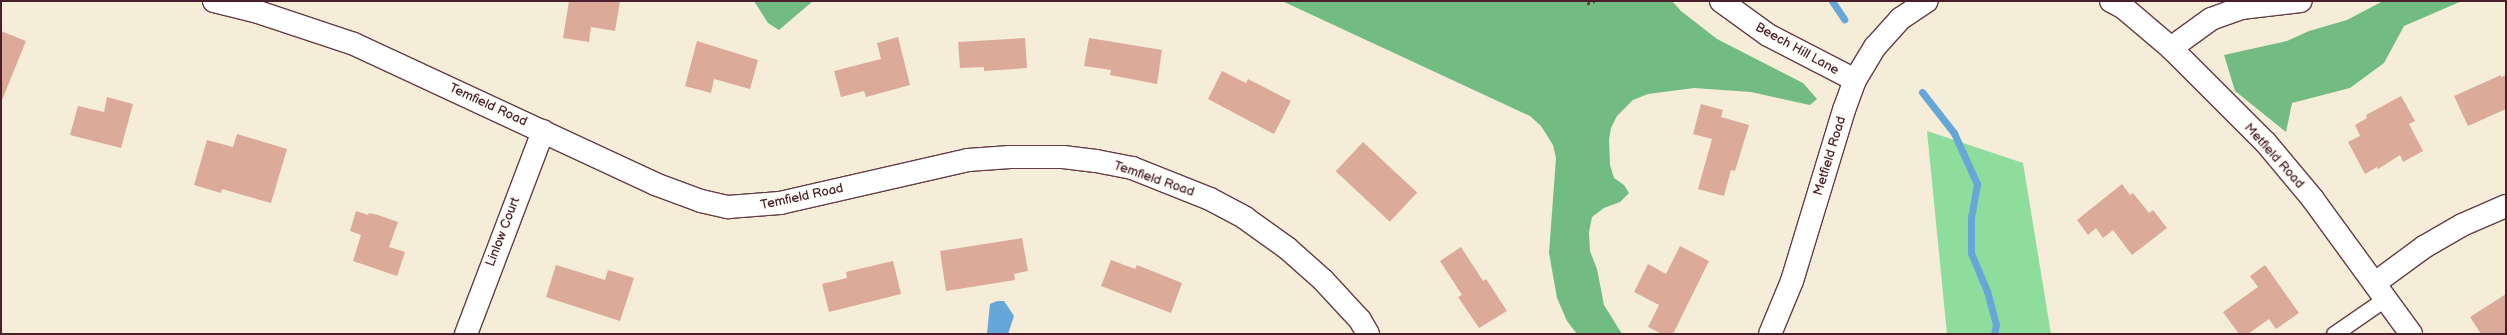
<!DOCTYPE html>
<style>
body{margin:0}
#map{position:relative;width:2507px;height:335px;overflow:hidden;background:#f5edd8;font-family:"Balsamiq Sans",sans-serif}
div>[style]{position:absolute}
.green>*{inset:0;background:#8edd9c}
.forest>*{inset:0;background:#72bc84}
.water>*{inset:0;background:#66a6d9}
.stream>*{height:7px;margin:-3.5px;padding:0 3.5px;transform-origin:3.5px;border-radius:3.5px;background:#66a6d9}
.building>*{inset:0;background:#dcaa99;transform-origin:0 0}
.path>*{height:2.5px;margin-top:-1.25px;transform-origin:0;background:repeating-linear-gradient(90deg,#643e45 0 3px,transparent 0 6px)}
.roads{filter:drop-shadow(1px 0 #643e45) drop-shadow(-1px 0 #643e45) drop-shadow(0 1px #643e45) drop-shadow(0 -1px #643e45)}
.service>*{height:15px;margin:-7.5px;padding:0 7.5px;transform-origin:7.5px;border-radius:7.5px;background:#fff}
.minor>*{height:22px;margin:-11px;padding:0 11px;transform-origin:11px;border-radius:11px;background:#fff}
span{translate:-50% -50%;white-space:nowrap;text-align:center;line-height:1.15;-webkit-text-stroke:4px #fdfcf7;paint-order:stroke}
.street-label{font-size:13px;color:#4a1f2b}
.frame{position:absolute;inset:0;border:2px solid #4a1f2b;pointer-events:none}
</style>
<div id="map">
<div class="green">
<i style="clip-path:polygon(1927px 131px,2023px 163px,2051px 334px,1947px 334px)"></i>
</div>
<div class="forest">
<i style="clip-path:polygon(754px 1px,813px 1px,779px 30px,768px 23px)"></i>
<i style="clip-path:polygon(1282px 1px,1672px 1px,1681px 11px,1717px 39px,1803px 83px,1817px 99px,1810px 105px,1751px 92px,1694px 88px,1648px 94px,1633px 100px,1617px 116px,1611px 128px,1609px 139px,1610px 165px,1614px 178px,1624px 185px,1629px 193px,1620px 202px,1604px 208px,1592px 217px,1589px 232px,1590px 251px,1597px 269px,1604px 305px,1622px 334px,1577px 334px,1567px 321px,1557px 298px,1549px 253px,1556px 158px,1553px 145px,1541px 126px,1530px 116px)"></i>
<i style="clip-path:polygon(2383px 1px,2462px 1px,2404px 26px,2384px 63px,2350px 88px,2292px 103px,2286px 132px,2235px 91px,2224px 55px,2287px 41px,2309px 31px,2347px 20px)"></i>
</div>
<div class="water">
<i style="clip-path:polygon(997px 301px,1004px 301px,1014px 316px,1008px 334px,987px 333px,990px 304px)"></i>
</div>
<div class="stream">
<i style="left:1832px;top:1px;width:22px;rotate:56deg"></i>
<i style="left:1922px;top:92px;width:52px;rotate:52deg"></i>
<i style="left:1954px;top:133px;width:56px;rotate:65.7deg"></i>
<i style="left:1977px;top:184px;width:34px;rotate:100deg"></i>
<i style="left:1971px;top:217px;width:36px;rotate:90deg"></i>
<i style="left:1971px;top:253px;width:41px;rotate:67.2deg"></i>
<i style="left:1987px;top:291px;width:35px;rotate:75deg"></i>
<i style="left:1996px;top:325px;width:9px;rotate:103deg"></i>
</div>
<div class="building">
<i style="clip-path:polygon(569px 1px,620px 1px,615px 31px,591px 27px,589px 42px,563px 38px)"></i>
<i style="clip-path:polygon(1px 31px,26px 41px,2px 100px,1px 100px)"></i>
<i style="clip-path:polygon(898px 37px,910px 85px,866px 97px,864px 91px,841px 97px,834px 71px,881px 59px,877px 43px)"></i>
<i style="clip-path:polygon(1025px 38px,1027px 68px,984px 71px,984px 67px,960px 68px,958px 42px)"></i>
<i style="clip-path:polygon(1089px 38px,1162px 50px,1157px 84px,1110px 75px,1111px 70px,1084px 66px)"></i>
<i style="clip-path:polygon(697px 41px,758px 60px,750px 89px,714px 79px,711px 93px,685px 86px)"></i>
<i style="clip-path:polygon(1222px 71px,1246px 83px,1248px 79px,1291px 101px,1274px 134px,1208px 99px)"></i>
<i style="clip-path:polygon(2501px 75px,2501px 77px,2506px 75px,2506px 109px,2468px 126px,2454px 96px)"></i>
<i style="clip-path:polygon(2401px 96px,2415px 121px,2409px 124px,2423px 151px,2403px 162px,2400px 155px,2378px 169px,2377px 167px,2365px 174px,2348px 142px,2360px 136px,2355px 125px,2367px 118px,2366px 115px)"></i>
<i style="clip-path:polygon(107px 97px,133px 104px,121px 148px,70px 135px,78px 106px,104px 112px)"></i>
<i style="clip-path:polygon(1701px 104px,1723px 110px,1721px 117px,1749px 125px,1735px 171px,1731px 170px,1724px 196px,1698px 189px,1712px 139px,1693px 134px)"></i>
<i style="clip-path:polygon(237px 134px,287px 149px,271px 203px,222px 189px,221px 193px,194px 185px,207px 140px,233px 147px)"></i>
<i style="left:1363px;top:142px;width:74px;height:40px;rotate:43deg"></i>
<i style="clip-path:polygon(2122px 184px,2130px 195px,2133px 193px,2149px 213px,2153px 210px,2167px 228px,2132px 255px,2113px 230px,2103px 238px,2096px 228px,2088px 235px,2077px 220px)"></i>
<i style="clip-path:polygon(356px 211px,368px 215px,369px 213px,378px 215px,398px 222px,389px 247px,405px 252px,397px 276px,353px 261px,361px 235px,350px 231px)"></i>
<i style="clip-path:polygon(1022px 238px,1028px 271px,1014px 274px,1015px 280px,946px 291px,940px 251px)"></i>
<i style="clip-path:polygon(1680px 246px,1709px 261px,1673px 334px,1662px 334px,1648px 327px,1659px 305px,1634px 292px,1648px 264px,1666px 274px)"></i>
<i style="clip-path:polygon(1461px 247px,1483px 281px,1486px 279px,1507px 311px,1479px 328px,1458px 297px,1462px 295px,1440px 261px)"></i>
<i style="clip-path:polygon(1111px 260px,1135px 269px,1137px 265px,1182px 283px,1171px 313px,1101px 286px)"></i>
<i style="clip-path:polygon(893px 261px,901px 294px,829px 312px,822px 284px,847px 278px,846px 272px)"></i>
<i style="clip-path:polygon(556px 265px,605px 280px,608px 270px,634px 278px,620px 321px,546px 297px)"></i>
<i style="clip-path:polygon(2265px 265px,2299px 313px,2276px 329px,2269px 319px,2248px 334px,2239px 334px,2223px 312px,2258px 287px,2250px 276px)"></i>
<i style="clip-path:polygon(2506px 294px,2506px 334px,2481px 334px,2470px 317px)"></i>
</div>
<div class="path">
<i style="left:1587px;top:4px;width:8px;rotate:-23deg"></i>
</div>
<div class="roads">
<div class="service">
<i style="left:2334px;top:334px;width:63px;rotate:-34.7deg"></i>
</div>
<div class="minor">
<i style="left:214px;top:1px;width:45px;rotate:14deg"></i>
<i style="left:258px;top:12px;width:101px;rotate:18.4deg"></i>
<i style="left:354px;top:44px;width:332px;rotate:24.9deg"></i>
<i style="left:655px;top:184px;width:49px;rotate:20.3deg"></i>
<i style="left:701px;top:201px;width:28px;rotate:13deg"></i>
<i style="left:728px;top:207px;width:52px;rotate:-4.4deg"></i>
<i style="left:780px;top:203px;width:193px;rotate:-12.9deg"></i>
<i style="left:968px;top:160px;width:42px;rotate:-4.1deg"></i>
<i style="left:1010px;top:157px;width:53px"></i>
<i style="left:1063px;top:157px;width:33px;rotate:7deg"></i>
<i style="left:1096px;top:161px;width:37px;rotate:11deg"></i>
<i style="left:1132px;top:168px;width:84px;rotate:21.7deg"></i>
<i style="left:1210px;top:199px;width:40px;rotate:28deg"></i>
<i style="left:1245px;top:218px;width:52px;rotate:35.5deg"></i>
<i style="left:1287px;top:248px;width:48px;rotate:41.6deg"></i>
<i style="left:1323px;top:280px;width:54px;rotate:47.2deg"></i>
<i style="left:1360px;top:320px;width:16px;rotate:60deg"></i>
<i style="left:1721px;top:1px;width:58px;rotate:35.9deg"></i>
<i style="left:1768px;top:35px;width:98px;rotate:27.3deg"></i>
<i style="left:2111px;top:1px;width:15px;rotate:28deg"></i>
<i style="left:2124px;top:8px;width:62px;rotate:40.4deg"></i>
<i style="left:2171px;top:48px;width:134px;rotate:45deg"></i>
<i style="left:2266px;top:143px;width:72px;rotate:50.1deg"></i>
<i style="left:2312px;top:198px;width:168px;rotate:53.9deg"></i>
<i style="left:2171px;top:48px;width:49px;rotate:-35.9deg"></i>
<i style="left:2211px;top:19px;width:32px;rotate:-20deg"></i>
<i style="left:2241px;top:8px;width:60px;rotate:-6.7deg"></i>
<i style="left:2375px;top:283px;width:61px;rotate:-36.3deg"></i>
<i style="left:2424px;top:247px;width:44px;rotate:-30.1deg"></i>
<i style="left:2462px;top:225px;width:48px;rotate:-23.4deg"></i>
<i style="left:466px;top:334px;width:217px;rotate:-69.2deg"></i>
<i style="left:1770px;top:334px;width:57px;rotate:-67.5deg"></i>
<i style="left:1792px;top:281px;width:179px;rotate:-73.1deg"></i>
<i style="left:1844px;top:110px;width:32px;rotate:-70deg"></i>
<i style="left:1855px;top:80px;width:39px;rotate:-59deg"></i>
<i style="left:1875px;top:47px;width:38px;rotate:-48deg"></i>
<i style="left:1900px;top:19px;width:32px;rotate:-34deg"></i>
</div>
</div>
<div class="street-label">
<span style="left:1797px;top:49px;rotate:29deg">Beech Hill Lane</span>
<span style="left:488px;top:105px;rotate:25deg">Temfield Road</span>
<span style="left:1830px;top:156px;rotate:-73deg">Metfield Road</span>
<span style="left:2274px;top:156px;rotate:48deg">Metfield Road</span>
<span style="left:1154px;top:179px;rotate:19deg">Temfield Road</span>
<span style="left:802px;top:197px;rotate:-12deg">Temfield Road</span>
<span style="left:503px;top:232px;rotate:-69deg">Linlow Court</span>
</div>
<div class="frame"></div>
</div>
